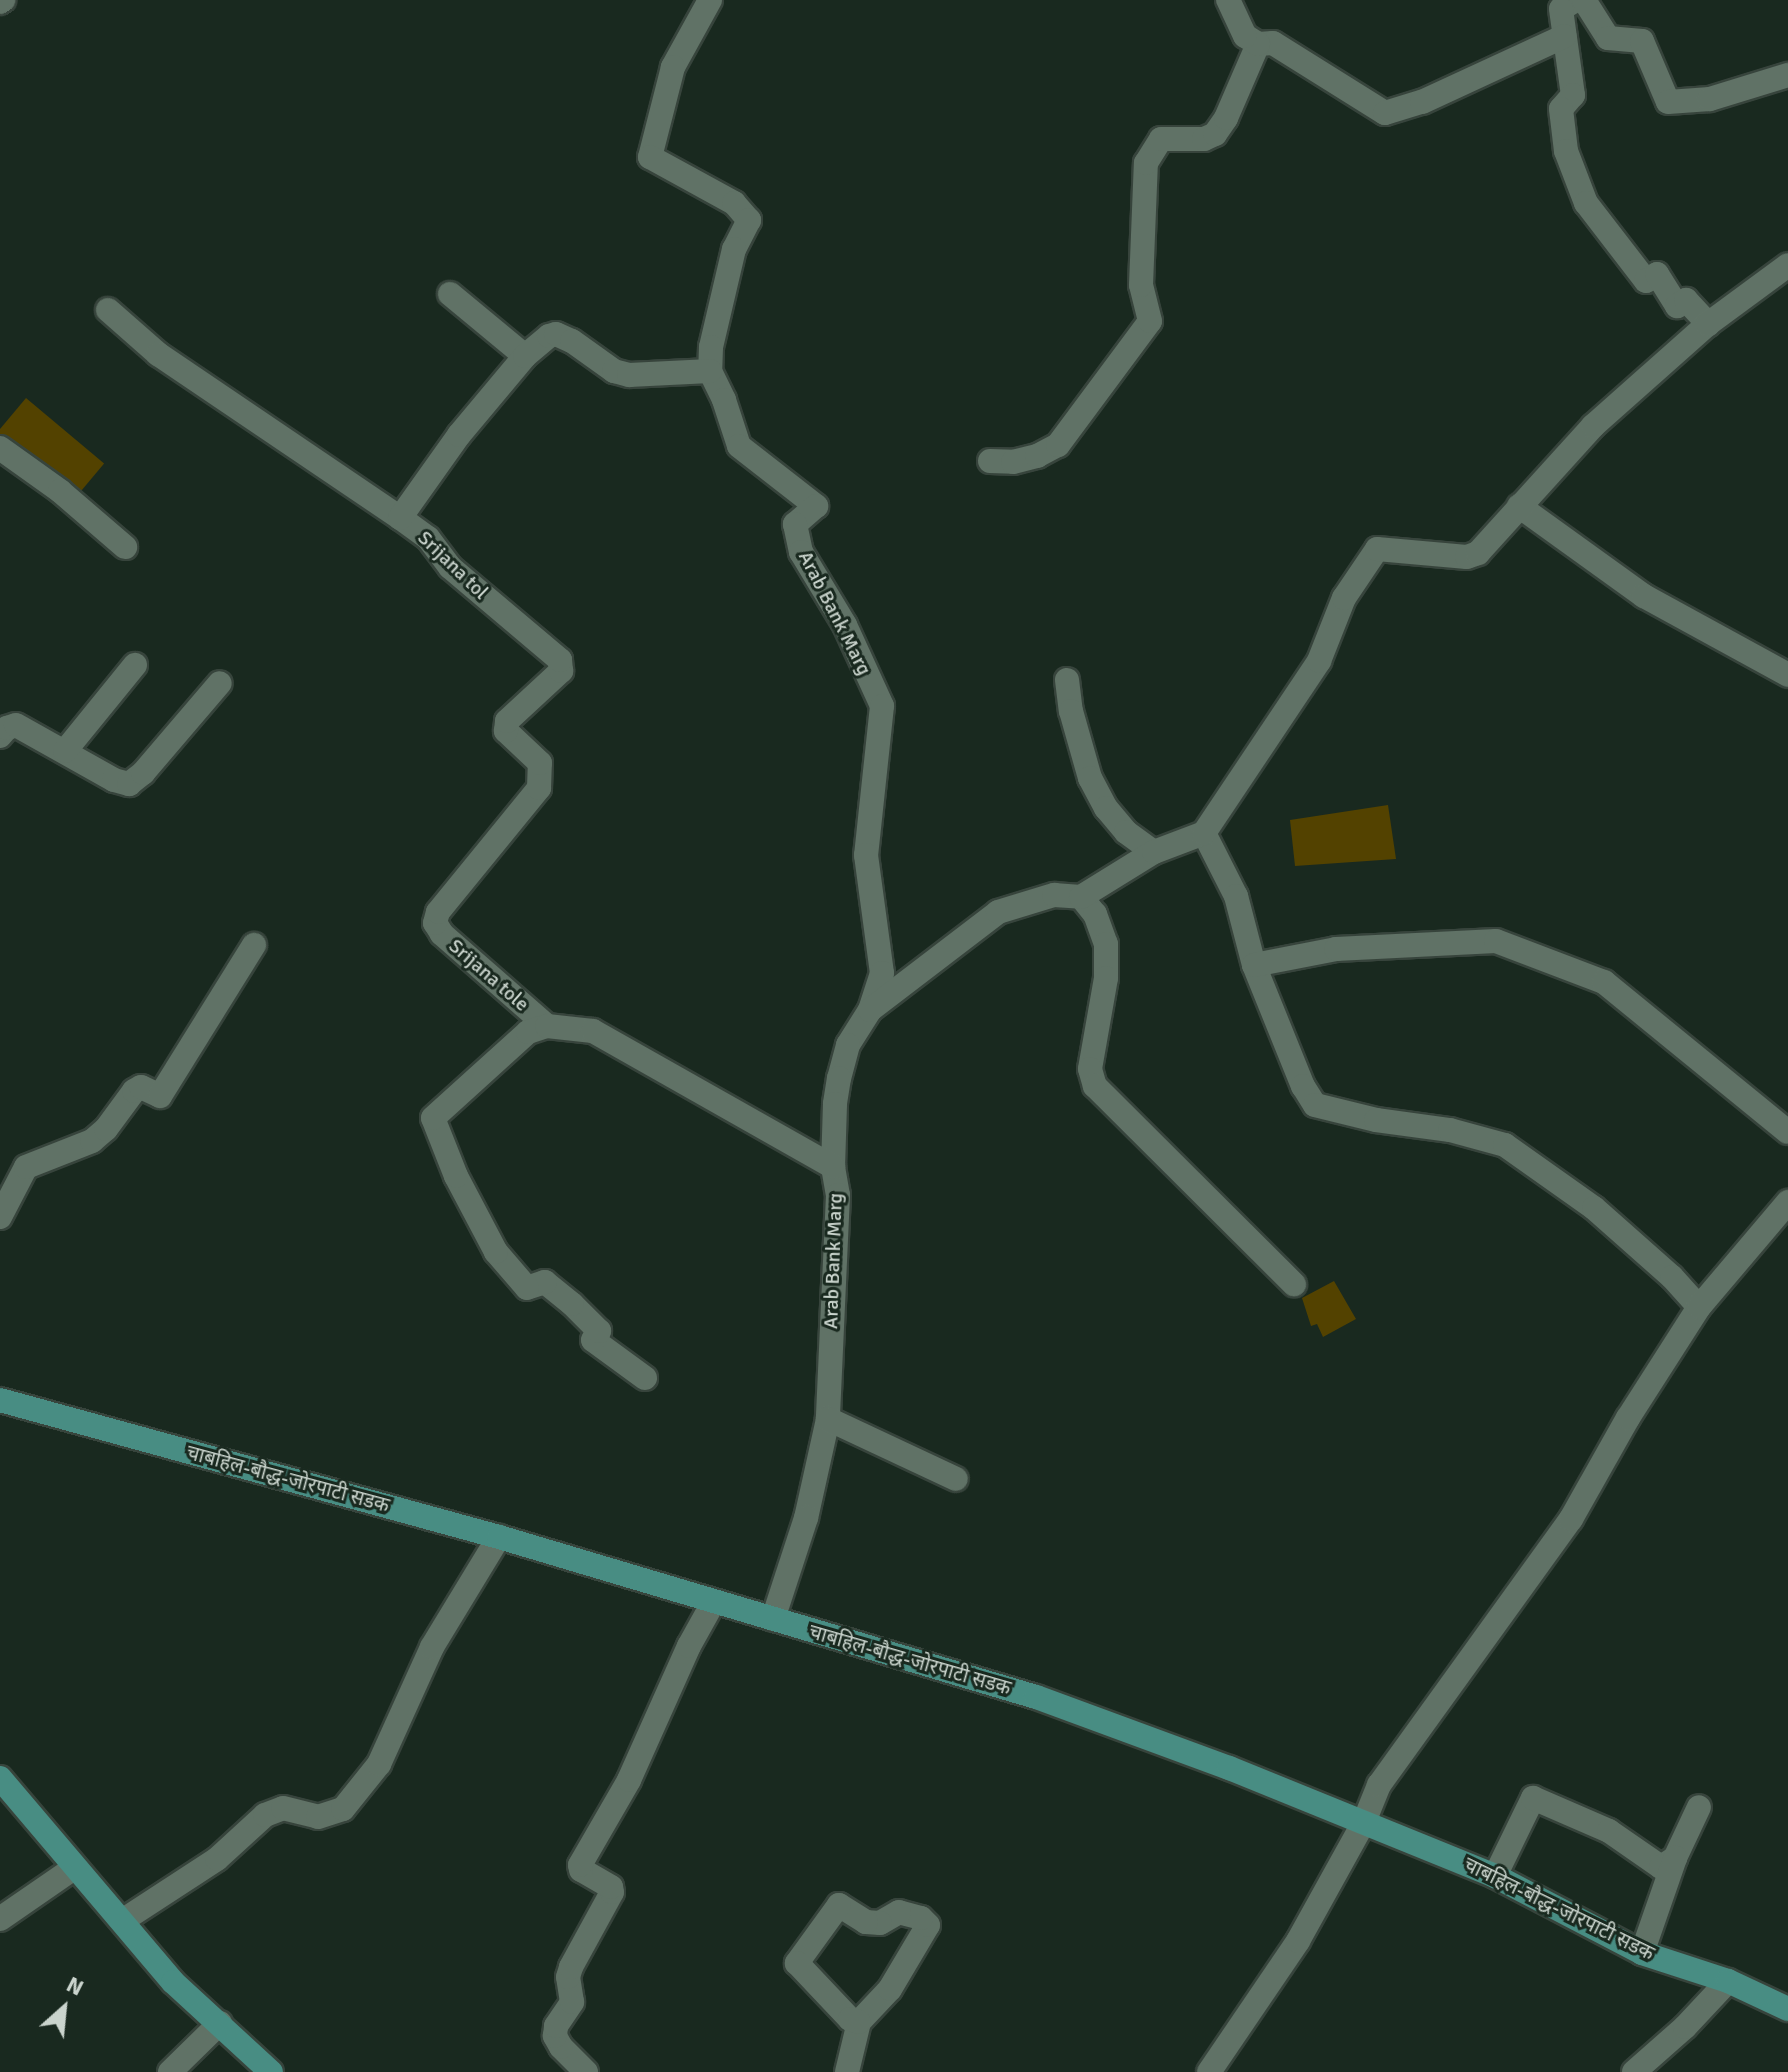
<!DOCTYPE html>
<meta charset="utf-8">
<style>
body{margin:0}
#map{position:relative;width:1788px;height:2072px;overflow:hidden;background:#19291f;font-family:Signika,"Noto Sans Devanagari",sans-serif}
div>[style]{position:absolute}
.green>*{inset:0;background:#534200;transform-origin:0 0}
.roads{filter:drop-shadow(2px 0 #37443c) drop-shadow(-2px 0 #37443c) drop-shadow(0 2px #37443c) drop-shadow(0 -2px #37443c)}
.minor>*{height:24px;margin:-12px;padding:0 12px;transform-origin:12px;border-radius:12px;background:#607266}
.major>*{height:24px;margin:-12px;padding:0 12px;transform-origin:12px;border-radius:12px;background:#488d83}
span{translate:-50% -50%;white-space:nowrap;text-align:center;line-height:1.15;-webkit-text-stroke:6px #19291f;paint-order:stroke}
.street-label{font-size:20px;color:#cad4cd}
.north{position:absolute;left:24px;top:1968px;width:80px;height:80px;-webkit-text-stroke:6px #19291f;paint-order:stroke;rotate:27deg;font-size:22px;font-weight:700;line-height:32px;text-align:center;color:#cad4cd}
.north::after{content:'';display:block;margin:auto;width:28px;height:36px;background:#cad4cd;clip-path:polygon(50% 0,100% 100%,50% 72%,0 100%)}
</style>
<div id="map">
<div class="green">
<i style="left:26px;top:398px;width:102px;height:47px;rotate:40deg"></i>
<i style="clip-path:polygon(1388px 805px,1396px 859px,1295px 866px,1290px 820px)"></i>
<i style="clip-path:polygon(1334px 1281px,1356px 1319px,1323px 1337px,1317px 1324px,1311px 1326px,1302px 1298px)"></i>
</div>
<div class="roads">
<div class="minor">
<i style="left:710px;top:0;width:77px;rotate:118.9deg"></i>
<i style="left:673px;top:67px;width:93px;rotate:104.3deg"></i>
<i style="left:650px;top:157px;width:96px;rotate:28.7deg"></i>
<i style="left:734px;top:203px;width:23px;rotate:49deg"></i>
<i style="left:749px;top:220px;width:33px;rotate:117deg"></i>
<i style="left:734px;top:249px;width:101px;rotate:103.2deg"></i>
<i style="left:711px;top:347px;width:24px;rotate:92deg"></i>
<i style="left:710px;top:371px;width:32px;rotate:64deg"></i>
<i style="left:724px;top:400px;width:48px;rotate:71.9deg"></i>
<i style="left:739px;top:446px;width:98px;rotate:37.9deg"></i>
<i style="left:816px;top:506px;width:28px;rotate:139deg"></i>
<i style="left:795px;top:524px;width:29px;rotate:78deg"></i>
<i style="left:801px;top:552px;width:85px;rotate:58.9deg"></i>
<i style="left:845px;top:625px;width:89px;rotate:65.4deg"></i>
<i style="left:882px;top:706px;width:150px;rotate:96.1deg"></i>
<i style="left:866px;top:855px;width:119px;rotate:82.3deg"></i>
<i style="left:882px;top:973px;width:39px;rotate:108deg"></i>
<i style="left:870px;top:1010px;width:41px;rotate:122.2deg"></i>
<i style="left:848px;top:1045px;width:34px;rotate:105deg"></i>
<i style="left:839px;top:1078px;width:26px;rotate:99deg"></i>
<i style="left:835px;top:1104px;width:63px;rotate:91.8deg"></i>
<i style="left:833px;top:1167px;width:28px;rotate:80deg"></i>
<i style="left:838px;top:1195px;width:224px;rotate:92.6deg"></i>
<i style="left:828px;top:1419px;width:101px;rotate:102.5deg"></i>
<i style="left:806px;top:1518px;width:106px;rotate:108.1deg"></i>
<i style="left:1576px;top:0;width:17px;rotate:149deg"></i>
<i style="left:1561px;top:9px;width:87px;rotate:82.1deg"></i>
<i style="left:1573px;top:95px;width:18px;rotate:131deg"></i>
<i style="left:1561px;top:109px;width:42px;rotate:83.2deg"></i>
<i style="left:1566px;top:151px;width:56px;rotate:69deg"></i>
<i style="left:1586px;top:203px;width:98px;rotate:52.4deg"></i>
<i style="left:1646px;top:281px;width:13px;rotate:-32deg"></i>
<i style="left:1657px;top:274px;width:38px;rotate:58deg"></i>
<i style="left:1677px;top:306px;width:11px;rotate:-34deg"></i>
<i style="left:1686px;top:300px;width:33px;rotate:47deg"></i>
<i style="left:1584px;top:0;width:45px;rotate:57.7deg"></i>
<i style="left:1608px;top:38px;width:34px;rotate:5deg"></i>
<i style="left:1642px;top:41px;width:66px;rotate:66.9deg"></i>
<i style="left:1668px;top:102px;width:42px;rotate:-4.1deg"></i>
<i style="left:1710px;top:99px;width:82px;rotate:-17.1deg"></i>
<i style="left:0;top:2px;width:4px;rotate:-34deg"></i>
<i style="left:1258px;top:44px;width:15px;rotate:-4deg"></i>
<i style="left:1273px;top:43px;width:132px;rotate:32deg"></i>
<i style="left:1385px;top:113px;width:39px;rotate:-17deg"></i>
<i style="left:1422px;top:102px;width:157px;rotate:-24.8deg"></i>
<i style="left:450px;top:294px;width:97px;rotate:39.6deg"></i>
<i style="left:108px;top:310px;width:67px;rotate:41.3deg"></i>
<i style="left:158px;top:354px;width:292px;rotate:34.1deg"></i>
<i style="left:0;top:448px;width:74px;rotate:35.6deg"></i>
<i style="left:60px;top:491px;width:86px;rotate:40.7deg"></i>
<i style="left:990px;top:461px;width:23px;rotate:2deg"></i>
<i style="left:1013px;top:462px;width:25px;rotate:-14deg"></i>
<i style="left:1037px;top:456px;width:24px;rotate:-28deg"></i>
<i style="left:1058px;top:445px;width:154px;rotate:-53.4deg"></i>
<i style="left:1150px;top:321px;width:37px;rotate:-104deg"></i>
<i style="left:1141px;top:285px;width:122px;rotate:-87.7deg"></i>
<i style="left:1146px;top:163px;width:28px;rotate:-58deg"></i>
<i style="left:1161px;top:139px;width:43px"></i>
<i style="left:1204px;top:139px;width:12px;rotate:-24deg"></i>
<i style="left:1215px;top:134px;width:19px;rotate:-55deg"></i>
<i style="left:1226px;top:118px;width:81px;rotate:-66.6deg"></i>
<i style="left:1258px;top:44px;width:15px;rotate:-148deg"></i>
<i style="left:1245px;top:36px;width:40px;rotate:-115deg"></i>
<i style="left:1519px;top:506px;width:154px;rotate:35.8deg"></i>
<i style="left:1644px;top:596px;width:164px;rotate:28.7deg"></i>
<i style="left:1067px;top:680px;width:31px;rotate:83deg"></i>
<i style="left:1071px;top:711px;width:70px;rotate:74.2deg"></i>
<i style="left:1090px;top:778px;width:34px;rotate:62deg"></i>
<i style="left:1106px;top:808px;width:31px;rotate:50deg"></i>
<i style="left:1126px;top:832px;width:34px;rotate:36deg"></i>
<i style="left:0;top:736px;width:11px;rotate:-49deg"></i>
<i style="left:7px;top:728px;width:9px;rotate:-18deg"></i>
<i style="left:16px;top:725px;width:112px;rotate:29.3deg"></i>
<i style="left:114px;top:780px;width:16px;rotate:15deg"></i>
<i style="left:129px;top:784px;width:18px;rotate:-38deg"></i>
<i style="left:143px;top:773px;width:118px;rotate:-49.5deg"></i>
<i style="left:65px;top:751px;width:111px;rotate:-50.9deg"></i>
<i style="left:1204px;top:833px;width:71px;rotate:63.1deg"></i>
<i style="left:1236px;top:896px;width:71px;rotate:75.4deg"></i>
<i style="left:1254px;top:965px;width:131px;rotate:68deg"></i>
<i style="left:1303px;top:1086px;width:22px;rotate:58deg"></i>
<i style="left:1315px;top:1105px;width:63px;rotate:13.8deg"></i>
<i style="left:1376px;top:1120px;width:75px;rotate:7.7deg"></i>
<i style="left:1450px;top:1130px;width:57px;rotate:15.3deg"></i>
<i style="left:1505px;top:1145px;width:109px;rotate:35.3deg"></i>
<i style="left:1594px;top:1208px;width:104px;rotate:41.5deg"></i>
<i style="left:1672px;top:1277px;width:40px;rotate:48deg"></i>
<i style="left:1081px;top:897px;width:22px;rotate:51deg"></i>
<i style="left:1095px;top:914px;width:32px;rotate:70deg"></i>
<i style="left:1106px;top:944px;width:34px;rotate:90deg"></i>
<i style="left:1106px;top:978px;width:92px;rotate:100deg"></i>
<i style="left:1090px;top:1069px;width:18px;rotate:74deg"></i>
<i style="left:1095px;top:1086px;width:281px;rotate:44.9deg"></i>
<i style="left:1254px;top:965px;width:84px;rotate:-11deg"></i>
<i style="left:1336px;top:949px;width:160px;rotate:-2.9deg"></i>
<i style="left:1496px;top:941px;width:116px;rotate:20.8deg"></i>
<i style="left:1604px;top:982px;width:237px;rotate:39.2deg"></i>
<i style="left:870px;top:1010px;width:161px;rotate:-37.4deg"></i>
<i style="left:998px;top:912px;width:59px;rotate:-16.9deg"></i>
<i style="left:1054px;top:895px;width:27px;rotate:4deg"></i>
<i style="left:1081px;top:897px;width:86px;rotate:-31.7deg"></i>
<i style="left:1154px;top:852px;width:53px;rotate:-20.8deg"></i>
<i style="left:1204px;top:833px;width:207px;rotate:-56.2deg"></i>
<i style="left:1319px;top:661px;width:68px;rotate:-68.4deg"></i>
<i style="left:1344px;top:598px;width:59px;rotate:-56deg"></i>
<i style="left:1377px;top:549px;width:90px;rotate:5.1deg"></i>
<i style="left:1467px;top:557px;width:12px;rotate:-20deg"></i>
<i style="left:1478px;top:553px;width:171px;rotate:-47.8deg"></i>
<i style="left:1593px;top:426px;width:154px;rotate:-41.6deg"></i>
<i style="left:1708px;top:324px;width:99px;rotate:-36.4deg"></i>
<i style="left:547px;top:1026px;width:140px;rotate:-138.8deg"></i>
<i style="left:442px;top:934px;width:13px;rotate:-122deg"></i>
<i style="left:435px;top:923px;width:11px;rotate:-75deg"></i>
<i style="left:438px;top:912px;width:160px;rotate:-50.8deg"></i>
<i style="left:539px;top:788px;width:25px;rotate:-88deg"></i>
<i style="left:540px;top:763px;width:47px;rotate:-136.7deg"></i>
<i style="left:506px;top:731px;width:10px;rotate:-84deg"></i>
<i style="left:507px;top:721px;width:74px;rotate:-42.8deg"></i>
<i style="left:561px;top:671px;width:11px;rotate:-95deg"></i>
<i style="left:560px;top:660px;width:144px;rotate:-139.8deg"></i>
<i style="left:450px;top:567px;width:36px;rotate:-127deg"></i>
<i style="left:428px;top:538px;width:34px;rotate:-144deg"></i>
<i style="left:400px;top:518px;width:102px;rotate:-54.6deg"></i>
<i style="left:459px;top:435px;width:103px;rotate:-50.1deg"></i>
<i style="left:525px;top:356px;width:31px;rotate:-40deg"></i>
<i style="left:549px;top:336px;width:7px;rotate:-16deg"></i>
<i style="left:556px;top:334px;width:17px;rotate:24deg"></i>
<i style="left:572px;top:341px;width:52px;rotate:35.5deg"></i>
<i style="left:614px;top:371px;width:16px;rotate:15deg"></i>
<i style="left:629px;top:375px;width:81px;rotate:-2.8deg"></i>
<i style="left:0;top:1217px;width:56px;rotate:-62.5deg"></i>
<i style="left:26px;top:1167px;width:71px;rotate:-21.5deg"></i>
<i style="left:92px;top:1141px;width:18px;rotate:-41deg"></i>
<i style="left:106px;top:1129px;width:47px;rotate:-53.6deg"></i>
<i style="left:134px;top:1091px;width:8px;rotate:-30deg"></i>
<i style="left:141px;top:1087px;width:21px;rotate:25deg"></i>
<i style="left:160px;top:1096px;width:178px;rotate:-58.1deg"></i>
<i style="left:645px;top:1378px;width:64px;rotate:-143.8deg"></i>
<i style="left:593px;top:1340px;width:11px;rotate:-56deg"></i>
<i style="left:599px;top:1331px;width:38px;rotate:-135deg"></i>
<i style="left:572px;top:1304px;width:35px;rotate:-141deg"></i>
<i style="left:545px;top:1282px;width:19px;rotate:162deg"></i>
<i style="left:527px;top:1288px;width:48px;rotate:-130.7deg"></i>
<i style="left:496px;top:1252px;width:86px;rotate:-117.8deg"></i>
<i style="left:456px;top:1176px;width:62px;rotate:-111.6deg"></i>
<i style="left:433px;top:1118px;width:128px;rotate:-42.2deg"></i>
<i style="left:528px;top:1032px;width:20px;rotate:-18deg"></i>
<i style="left:547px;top:1026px;width:46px;rotate:6.2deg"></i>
<i style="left:593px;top:1031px;width:276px;rotate:29.5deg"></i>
<i style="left:828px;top:1419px;width:141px;rotate:25.1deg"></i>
<i style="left:1495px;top:1876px;width:87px;rotate:-64deg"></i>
<i style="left:1533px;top:1798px;width:83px;rotate:23.5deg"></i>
<i style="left:1609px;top:1831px;width:63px;rotate:34.7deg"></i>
<i style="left:1661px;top:1867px;width:17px;rotate:-33deg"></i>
<i style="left:1675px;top:1858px;width:56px;rotate:-64.8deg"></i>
<i style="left:0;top:1919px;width:90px;rotate:-34.6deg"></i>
<i style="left:122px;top:1921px;width:113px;rotate:-33.1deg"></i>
<i style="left:217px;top:1859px;width:65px;rotate:-42.5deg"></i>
<i style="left:265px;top:1815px;width:19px;rotate:-21deg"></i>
<i style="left:283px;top:1808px;width:36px;rotate:14deg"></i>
<i style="left:318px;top:1817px;width:26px;rotate:-18deg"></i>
<i style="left:343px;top:1809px;width:58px;rotate:-51.3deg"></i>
<i style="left:379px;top:1764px;width:128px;rotate:-65.6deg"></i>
<i style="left:432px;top:1647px;width:129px;rotate:-58.7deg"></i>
<i style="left:1642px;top:1953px;width:101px;rotate:-70.8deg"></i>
<i style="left:170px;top:2072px;width:70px;rotate:-44.4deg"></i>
<i style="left:586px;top:2072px;width:35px;rotate:-135deg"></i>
<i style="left:561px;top:2047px;width:13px;rotate:-119deg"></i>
<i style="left:555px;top:2036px;width:10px;rotate:-84deg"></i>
<i style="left:556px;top:2026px;width:29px;rotate:-56deg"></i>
<i style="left:572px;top:2002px;width:25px;rotate:-99deg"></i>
<i style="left:568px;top:1977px;width:10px;rotate:-73deg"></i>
<i style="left:571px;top:1967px;width:85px;rotate:-61.3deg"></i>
<i style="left:612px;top:1892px;width:5px;rotate:-101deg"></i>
<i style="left:611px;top:1887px;width:34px;rotate:-150deg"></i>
<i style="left:581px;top:1870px;width:5px;rotate:-101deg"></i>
<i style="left:580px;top:1865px;width:98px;rotate:-60deg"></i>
<i style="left:629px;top:1780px;width:147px;rotate:-65.9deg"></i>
<i style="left:689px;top:1646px;width:51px;rotate:-60.9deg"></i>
<i style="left:847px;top:2072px;width:51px;rotate:-76.5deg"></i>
<i style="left:859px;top:2022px;width:45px;rotate:-46.8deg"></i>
<i style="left:890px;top:1989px;width:74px;rotate:-59.3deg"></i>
<i style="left:928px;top:1925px;width:10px;rotate:-135deg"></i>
<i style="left:921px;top:1918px;width:23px;rotate:-165deg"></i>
<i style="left:899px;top:1912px;width:22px;rotate:150deg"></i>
<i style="left:880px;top:1923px;width:14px;rotate:-176deg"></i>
<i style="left:866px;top:1922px;width:32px;rotate:-148deg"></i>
<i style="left:839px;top:1905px;width:72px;rotate:125.9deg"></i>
<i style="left:797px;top:1963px;width:77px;rotate:46.6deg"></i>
<i style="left:850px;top:2019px;width:9px;rotate:18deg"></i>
<i style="left:1209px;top:2072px;width:158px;rotate:-55.8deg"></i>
<i style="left:1298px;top:1941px;width:136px;rotate:-61deg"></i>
<i style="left:1364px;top:1822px;width:40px;rotate:-68deg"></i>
<i style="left:1379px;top:1785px;width:328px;rotate:-54.2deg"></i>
<i style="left:1571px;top:1519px;width:116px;rotate:-60.6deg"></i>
<i style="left:1628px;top:1418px;width:132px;rotate:-57.4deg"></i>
<i style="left:1699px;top:1307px;width:138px;rotate:-49.7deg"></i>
<i style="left:1634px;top:2072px;width:68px;rotate:-41.4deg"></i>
<i style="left:1685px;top:2027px;width:63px;rotate:-46.9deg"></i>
</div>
<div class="major">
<i style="left:0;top:1400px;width:517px;rotate:15.35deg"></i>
<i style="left:499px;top:1537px;width:560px;rotate:16.59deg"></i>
<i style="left:1036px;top:1697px;width:206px;rotate:20.2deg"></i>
<i style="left:1229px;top:1768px;width:287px;rotate:22.1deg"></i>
<i style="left:1495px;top:1876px;width:166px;rotate:27.6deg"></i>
<i style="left:1642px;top:1953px;width:90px;rotate:18deg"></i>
<i style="left:1728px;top:1981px;width:66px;rotate:25deg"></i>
<i style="left:0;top:1778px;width:267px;rotate:49.7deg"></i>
<i style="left:173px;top:1982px;width:133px;rotate:42.6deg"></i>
</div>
</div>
<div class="street-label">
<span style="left:453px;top:565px;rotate:44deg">Srijana tol</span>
<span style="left:835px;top:613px;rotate:63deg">Arab Bank Marg</span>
<span style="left:489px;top:975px;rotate:41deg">Srijana tole</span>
<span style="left:833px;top:1261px;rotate:-88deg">Arab Bank Marg</span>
<span style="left:288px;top:1479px;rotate:15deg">चाबहिल-बौद्ध-जोरपाटी सडक</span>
<span style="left:910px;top:1660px;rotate:16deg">चाबहिल-बौद्ध-जोरपाटी सडक</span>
<span style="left:1559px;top:1909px;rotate:26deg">चाबहिल-बौद्ध-जोरपाटी सडक</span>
</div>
<div class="north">N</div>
</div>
